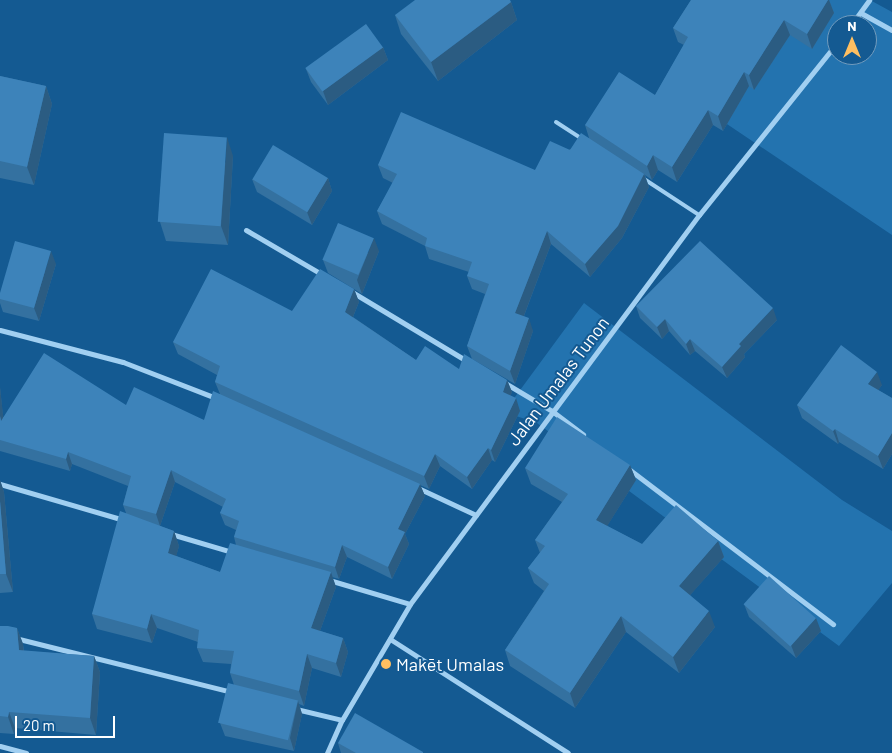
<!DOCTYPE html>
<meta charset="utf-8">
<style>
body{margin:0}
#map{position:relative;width:892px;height:753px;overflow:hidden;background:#145a92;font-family:Barlow,sans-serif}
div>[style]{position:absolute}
.green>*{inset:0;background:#2373af}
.service>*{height:4px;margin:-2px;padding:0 2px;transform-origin:2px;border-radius:2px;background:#a1cff1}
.minor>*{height:5px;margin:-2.5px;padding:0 2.5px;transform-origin:2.5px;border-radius:2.5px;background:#a1cff1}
.wall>*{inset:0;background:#3471a0}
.shaded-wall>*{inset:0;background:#2b5c82}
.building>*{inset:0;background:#3d83ba;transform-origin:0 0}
.dots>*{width:14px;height:14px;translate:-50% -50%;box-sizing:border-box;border:2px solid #145a92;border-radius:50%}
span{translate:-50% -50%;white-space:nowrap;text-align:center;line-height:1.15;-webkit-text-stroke:4px #145a92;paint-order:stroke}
.street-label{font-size:18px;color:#fff}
.poi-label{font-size:18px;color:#fff}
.left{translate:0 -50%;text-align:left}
.north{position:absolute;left:827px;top:15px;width:50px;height:50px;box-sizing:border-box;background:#145a92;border:1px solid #729cbe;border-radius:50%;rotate:0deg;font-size:14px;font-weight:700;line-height:20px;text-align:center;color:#fff}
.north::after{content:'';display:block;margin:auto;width:18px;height:22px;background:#ffbf61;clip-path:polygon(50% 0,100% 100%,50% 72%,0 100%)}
.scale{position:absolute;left:15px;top:716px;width:100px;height:22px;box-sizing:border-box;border:2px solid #fff;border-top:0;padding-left:6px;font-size:15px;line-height:18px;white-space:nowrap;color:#fff;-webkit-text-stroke:4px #145a92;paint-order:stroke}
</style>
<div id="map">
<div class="green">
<i style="clip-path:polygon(evenodd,823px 0,870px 0,892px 12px,892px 235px,718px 118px,782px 39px,823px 0,837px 25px,867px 25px,867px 55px,837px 55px,837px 25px)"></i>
<i style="clip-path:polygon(584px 303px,842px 500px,892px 531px,892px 583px,839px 646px,537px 423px,504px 412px)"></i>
</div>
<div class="service">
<i style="left:556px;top:122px;width:31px;rotate:33deg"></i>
<i style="left:644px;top:179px;width:66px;rotate:33.2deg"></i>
</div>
<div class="minor">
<i style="left:861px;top:13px;width:35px;rotate:29deg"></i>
<i style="left:851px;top:25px;width:31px;rotate:-54deg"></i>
<i style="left:246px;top:230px;width:89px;rotate:30.3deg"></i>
<i style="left:352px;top:292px;width:134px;rotate:31deg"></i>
<i style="left:0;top:330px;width:127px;rotate:14.6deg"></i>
<i style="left:123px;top:362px;width:100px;rotate:21.2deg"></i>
<i style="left:505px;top:383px;width:55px;rotate:30.8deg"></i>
<i style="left:552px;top:411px;width:39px;rotate:37deg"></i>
<i style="left:630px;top:470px;width:255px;rotate:37.2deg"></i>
<i style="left:0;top:484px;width:129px;rotate:16.2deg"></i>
<i style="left:418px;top:488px;width:64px;rotate:25deg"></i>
<i style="left:171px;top:534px;width:64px;rotate:16.4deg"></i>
<i style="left:329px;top:580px;width:84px;rotate:16.5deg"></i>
<i style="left:15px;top:638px;width:224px;rotate:14deg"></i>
<i style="left:390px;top:639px;width:211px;rotate:32.6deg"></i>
<i style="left:296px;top:709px;width:47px;rotate:13.4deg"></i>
<i style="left:0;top:746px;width:27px;rotate:15deg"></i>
<i style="left:327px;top:753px;width:36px;rotate:-66deg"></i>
<i style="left:342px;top:720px;width:134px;rotate:-59.6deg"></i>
<i style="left:410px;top:604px;width:485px;rotate:-53.4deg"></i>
<i style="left:699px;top:215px;width:221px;rotate:-51.3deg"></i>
</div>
<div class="wall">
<i style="clip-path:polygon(691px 0,829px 0,834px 13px,812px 49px,790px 35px,754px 90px,749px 86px,723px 131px,713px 125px,677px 182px,658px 170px,652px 180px,645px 175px,649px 187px,622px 238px,590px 277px,551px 244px,524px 316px,533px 331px,515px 384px,472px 359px,467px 346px,485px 294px,472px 289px,467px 276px,469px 272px,429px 259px,425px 246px,382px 224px,377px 211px,393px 183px,383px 178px,378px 165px,535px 170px,589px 138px,585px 125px,655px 95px,684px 45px,678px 42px,673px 28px)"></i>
<i style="clip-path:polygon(511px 2px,517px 20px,438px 81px,401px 34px,395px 15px)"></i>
<i style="clip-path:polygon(383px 47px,388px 60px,328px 105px,311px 82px,306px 69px)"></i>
<i style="clip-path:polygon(0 76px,46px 86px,52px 104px,34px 185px,0 178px)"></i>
<i style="clip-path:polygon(233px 156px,228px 245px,166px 241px,160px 222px)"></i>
<i style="clip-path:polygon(328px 178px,332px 191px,312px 225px,257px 192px,252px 179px)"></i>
<i style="clip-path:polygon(379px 251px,362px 294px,328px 273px,323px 260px)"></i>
<i style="clip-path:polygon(56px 264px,39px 321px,3px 312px,0 303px,0 293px)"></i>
<i style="clip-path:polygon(evenodd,354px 289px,359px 302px,353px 317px,416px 360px,507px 380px,512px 392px,510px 396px,520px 411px,495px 462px,492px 460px,472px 489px,440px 466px,429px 489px,420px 485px,425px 496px,405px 534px,409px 544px,392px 579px,347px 557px,339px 579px,332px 577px,336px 587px,320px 631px,343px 638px,348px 652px,341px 677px,312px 668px,304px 706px,299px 704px,302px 714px,294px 751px,225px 736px,220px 723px,234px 685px,230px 673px,231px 664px,203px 662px,197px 648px,198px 642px,157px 628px,152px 643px,97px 629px,92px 614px,126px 513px,123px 505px,128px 486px,72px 464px,70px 471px,0 451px,0 387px,3px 417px,126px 405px,204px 420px,220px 394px,215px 382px,217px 375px,178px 354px,173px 342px,292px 311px,354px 289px,175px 482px,223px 507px,220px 513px,225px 525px,236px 530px,234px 537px,236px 545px,220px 572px,176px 556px,179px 546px,174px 531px,160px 526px,175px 482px)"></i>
<i style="clip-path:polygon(636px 306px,777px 320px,744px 354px,745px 357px,727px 378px,695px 351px,690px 355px,669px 331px,662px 339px,640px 318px)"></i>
<i style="clip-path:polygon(882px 385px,878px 390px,892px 398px,892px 454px,883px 469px,839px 442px,838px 444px,802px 418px,797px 405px)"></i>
<i style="clip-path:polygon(630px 465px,636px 480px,607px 526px,642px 544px,718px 541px,724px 557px,690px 595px,715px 627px,679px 673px,626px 632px,575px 708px,510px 666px,505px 650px,544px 591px,534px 583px,528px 568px,540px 553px,535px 540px,562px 502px,531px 484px,525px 468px)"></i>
<i style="clip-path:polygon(0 480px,4px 492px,13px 592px,0 593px)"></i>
<i style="clip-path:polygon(744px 604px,821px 631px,796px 658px,749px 617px)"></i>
<i style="clip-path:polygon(0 626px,17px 628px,23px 644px,24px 651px,94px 656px,100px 672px,96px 735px,15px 728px,14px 734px,0 733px)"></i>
<i style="clip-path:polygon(338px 743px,423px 753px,341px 753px)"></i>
</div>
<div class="shaded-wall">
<i style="clip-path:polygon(828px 0,829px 0,834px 13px,812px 49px,807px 34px)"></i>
<i style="clip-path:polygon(511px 2px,517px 20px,438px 81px,431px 62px)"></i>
<i style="clip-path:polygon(784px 20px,790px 35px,754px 90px,749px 75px)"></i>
<i style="clip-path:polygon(383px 47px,388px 60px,328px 105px,323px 91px)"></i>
<i style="clip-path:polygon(744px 72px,749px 86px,723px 131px,718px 116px)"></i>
<i style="clip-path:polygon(46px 86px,52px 104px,34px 185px,27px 167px)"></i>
<i style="clip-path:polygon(708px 110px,713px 125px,677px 182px,672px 167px)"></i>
<i style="clip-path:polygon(227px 137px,233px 156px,228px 245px,221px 226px)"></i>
<i style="clip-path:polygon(653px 155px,658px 170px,652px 180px,647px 166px)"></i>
<i style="clip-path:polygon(644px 174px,649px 187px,622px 238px,590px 277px,585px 264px)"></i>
<i style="clip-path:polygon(328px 178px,332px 191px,312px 225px,307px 212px)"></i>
<i style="clip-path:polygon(547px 231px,551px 244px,520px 326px,515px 313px)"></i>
<i style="clip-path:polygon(374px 238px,379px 251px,362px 294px,357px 280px)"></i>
<i style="clip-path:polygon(51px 251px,56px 264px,39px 321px,34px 308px)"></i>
<i style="clip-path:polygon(354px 289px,359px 302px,350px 324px,345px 312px)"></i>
<i style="clip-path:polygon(773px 308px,777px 320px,744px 354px,745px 357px,727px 378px,722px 367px,739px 344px)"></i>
<i style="clip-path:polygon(529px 318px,533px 331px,515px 384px,510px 371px)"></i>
<i style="clip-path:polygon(665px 319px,669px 331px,662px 339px,657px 327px)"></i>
<i style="clip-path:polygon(690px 339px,695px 351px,690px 355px,686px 344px)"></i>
<i style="clip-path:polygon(877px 372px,882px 385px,873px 397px,868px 384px)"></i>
<i style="clip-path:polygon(507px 380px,512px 392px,507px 404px,503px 392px)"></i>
<i style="clip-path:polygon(0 387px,5px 433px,1px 421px,0 416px)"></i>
<i style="clip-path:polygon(516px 398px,520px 411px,495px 462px,491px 450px)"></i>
<i style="clip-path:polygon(835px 429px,839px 442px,838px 444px,833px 431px)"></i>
<i style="clip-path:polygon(892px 433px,892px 454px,883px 469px,878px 456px)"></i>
<i style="clip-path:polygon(488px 448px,492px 460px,472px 489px,467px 477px)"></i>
<i style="clip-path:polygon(68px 452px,72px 464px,70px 471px,66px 459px)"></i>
<i style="clip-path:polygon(435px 454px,440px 466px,429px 489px,424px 476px)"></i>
<i style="clip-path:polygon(630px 465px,636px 480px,601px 536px,596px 520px)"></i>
<i style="clip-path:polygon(171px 470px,175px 482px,160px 526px,156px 514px)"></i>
<i style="clip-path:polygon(0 480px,4px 492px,13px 592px,6px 574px,0 501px)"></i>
<i style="clip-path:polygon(420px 484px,425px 496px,405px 534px,409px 544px,392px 579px,388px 567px,398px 529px)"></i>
<i style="clip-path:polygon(174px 531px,179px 546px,173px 568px,168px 553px)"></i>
<i style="clip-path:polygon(718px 541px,724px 557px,685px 601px,679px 586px)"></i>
<i style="clip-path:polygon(342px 545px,347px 557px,339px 579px,335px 567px)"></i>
<i style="clip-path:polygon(331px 572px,336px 587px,316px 642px,311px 628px)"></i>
<i style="clip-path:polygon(709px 611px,715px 627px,679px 673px,673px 657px)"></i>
<i style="clip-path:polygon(151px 614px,157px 628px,152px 643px,147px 629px)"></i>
<i style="clip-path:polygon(621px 616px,626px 632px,575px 708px,570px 693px)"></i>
<i style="clip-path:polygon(816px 618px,821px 631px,796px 658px,791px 645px)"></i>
<i style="clip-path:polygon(17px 628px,23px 644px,25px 667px,19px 650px)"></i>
<i style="clip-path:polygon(343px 638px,348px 652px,341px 677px,336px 663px)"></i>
<i style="clip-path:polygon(307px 654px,312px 668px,304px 706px,299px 691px)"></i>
<i style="clip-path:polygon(94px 656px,100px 672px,96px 735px,90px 718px)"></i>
<i style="clip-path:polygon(298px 701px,302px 714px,294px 751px,290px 738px)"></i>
<i style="clip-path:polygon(9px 712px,15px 728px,14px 734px,8px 717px)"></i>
</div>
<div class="building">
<i style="clip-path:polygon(415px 0,510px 0,511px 2px,431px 62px,395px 15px)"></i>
<i style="clip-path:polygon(691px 0,828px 0,807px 34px,784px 20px,749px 75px,744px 72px,718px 116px,708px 110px,672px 167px,653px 155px,647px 166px,585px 125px,619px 72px,655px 95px,688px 37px,673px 28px)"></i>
<i style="left:366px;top:24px;width:29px;height:75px;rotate:54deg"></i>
<i style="clip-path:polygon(0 76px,46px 86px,27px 167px,0 161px)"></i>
<i style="clip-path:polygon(401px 112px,535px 170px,550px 141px,570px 150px,581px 133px,644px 174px,618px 226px,585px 264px,547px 231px,515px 313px,529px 318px,510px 371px,467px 346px,489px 284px,467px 276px,472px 262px,425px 246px,427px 238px,377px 211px,397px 174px,378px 165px)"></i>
<i style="left:164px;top:133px;width:63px;height:89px;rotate:4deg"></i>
<i style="left:273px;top:145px;width:64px;height:40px;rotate:31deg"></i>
<i style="left:338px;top:223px;width:39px;height:40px;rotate:23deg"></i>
<i style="clip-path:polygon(15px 241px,51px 251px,34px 308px,0 299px,0 293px)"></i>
<i style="clip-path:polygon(700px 241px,773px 308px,739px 344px,741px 346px,722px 367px,690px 339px,686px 344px,665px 319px,657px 327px,636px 306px)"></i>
<i style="clip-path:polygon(211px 269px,292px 311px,320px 269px,354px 289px,345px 312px,416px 360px,425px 346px,459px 369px,464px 354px,507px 380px,503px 392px,516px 398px,491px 450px,488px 448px,467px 477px,435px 454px,424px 476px,215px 382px,220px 366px,173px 342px)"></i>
<i style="clip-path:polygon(841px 345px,877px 372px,868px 384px,892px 398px,892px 433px,878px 456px,835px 429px,833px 431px,797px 405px)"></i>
<i style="clip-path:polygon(44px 353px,126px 405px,134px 387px,204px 420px,213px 391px,420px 484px,398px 529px,405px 532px,388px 567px,342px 545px,335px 567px,234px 537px,239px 521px,220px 513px,226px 499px,171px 470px,156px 514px,123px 505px,131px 476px,68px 452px,66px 459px,0 440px,0 416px,1px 421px)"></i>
<i style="clip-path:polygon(557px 417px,630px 465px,596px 520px,642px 544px,676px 505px,718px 541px,679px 586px,709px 611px,673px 657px,621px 616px,570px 693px,505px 650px,549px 584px,528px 568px,545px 546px,535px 540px,568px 494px,525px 468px)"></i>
<i style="clip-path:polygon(0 501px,6px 574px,0 574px)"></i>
<i style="clip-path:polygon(120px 511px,174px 531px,168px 553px,220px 572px,230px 543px,331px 572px,311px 628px,343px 638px,336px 663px,307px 654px,299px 691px,230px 673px,234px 651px,197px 648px,199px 630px,151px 614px,147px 629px,92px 614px)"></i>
<i style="left:769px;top:576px;width:63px;height:38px;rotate:42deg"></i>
<i style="clip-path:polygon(0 626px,8px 626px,17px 628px,19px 650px,94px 656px,90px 718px,9px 712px,8px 717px,0 716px)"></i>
<i style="left:228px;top:683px;width:72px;height:41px;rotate:14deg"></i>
<i style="clip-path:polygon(355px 713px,423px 752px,423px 753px,356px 753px,338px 743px)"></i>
</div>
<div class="dots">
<i style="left:386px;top:664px;background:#ffbf61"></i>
</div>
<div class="street-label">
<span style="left:558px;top:381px;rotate:-53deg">Jalan Umalas Tunon</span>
</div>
<div class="poi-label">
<span class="left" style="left:396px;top:664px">Makēt Umalas</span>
</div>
<div class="north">N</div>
<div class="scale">20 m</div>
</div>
